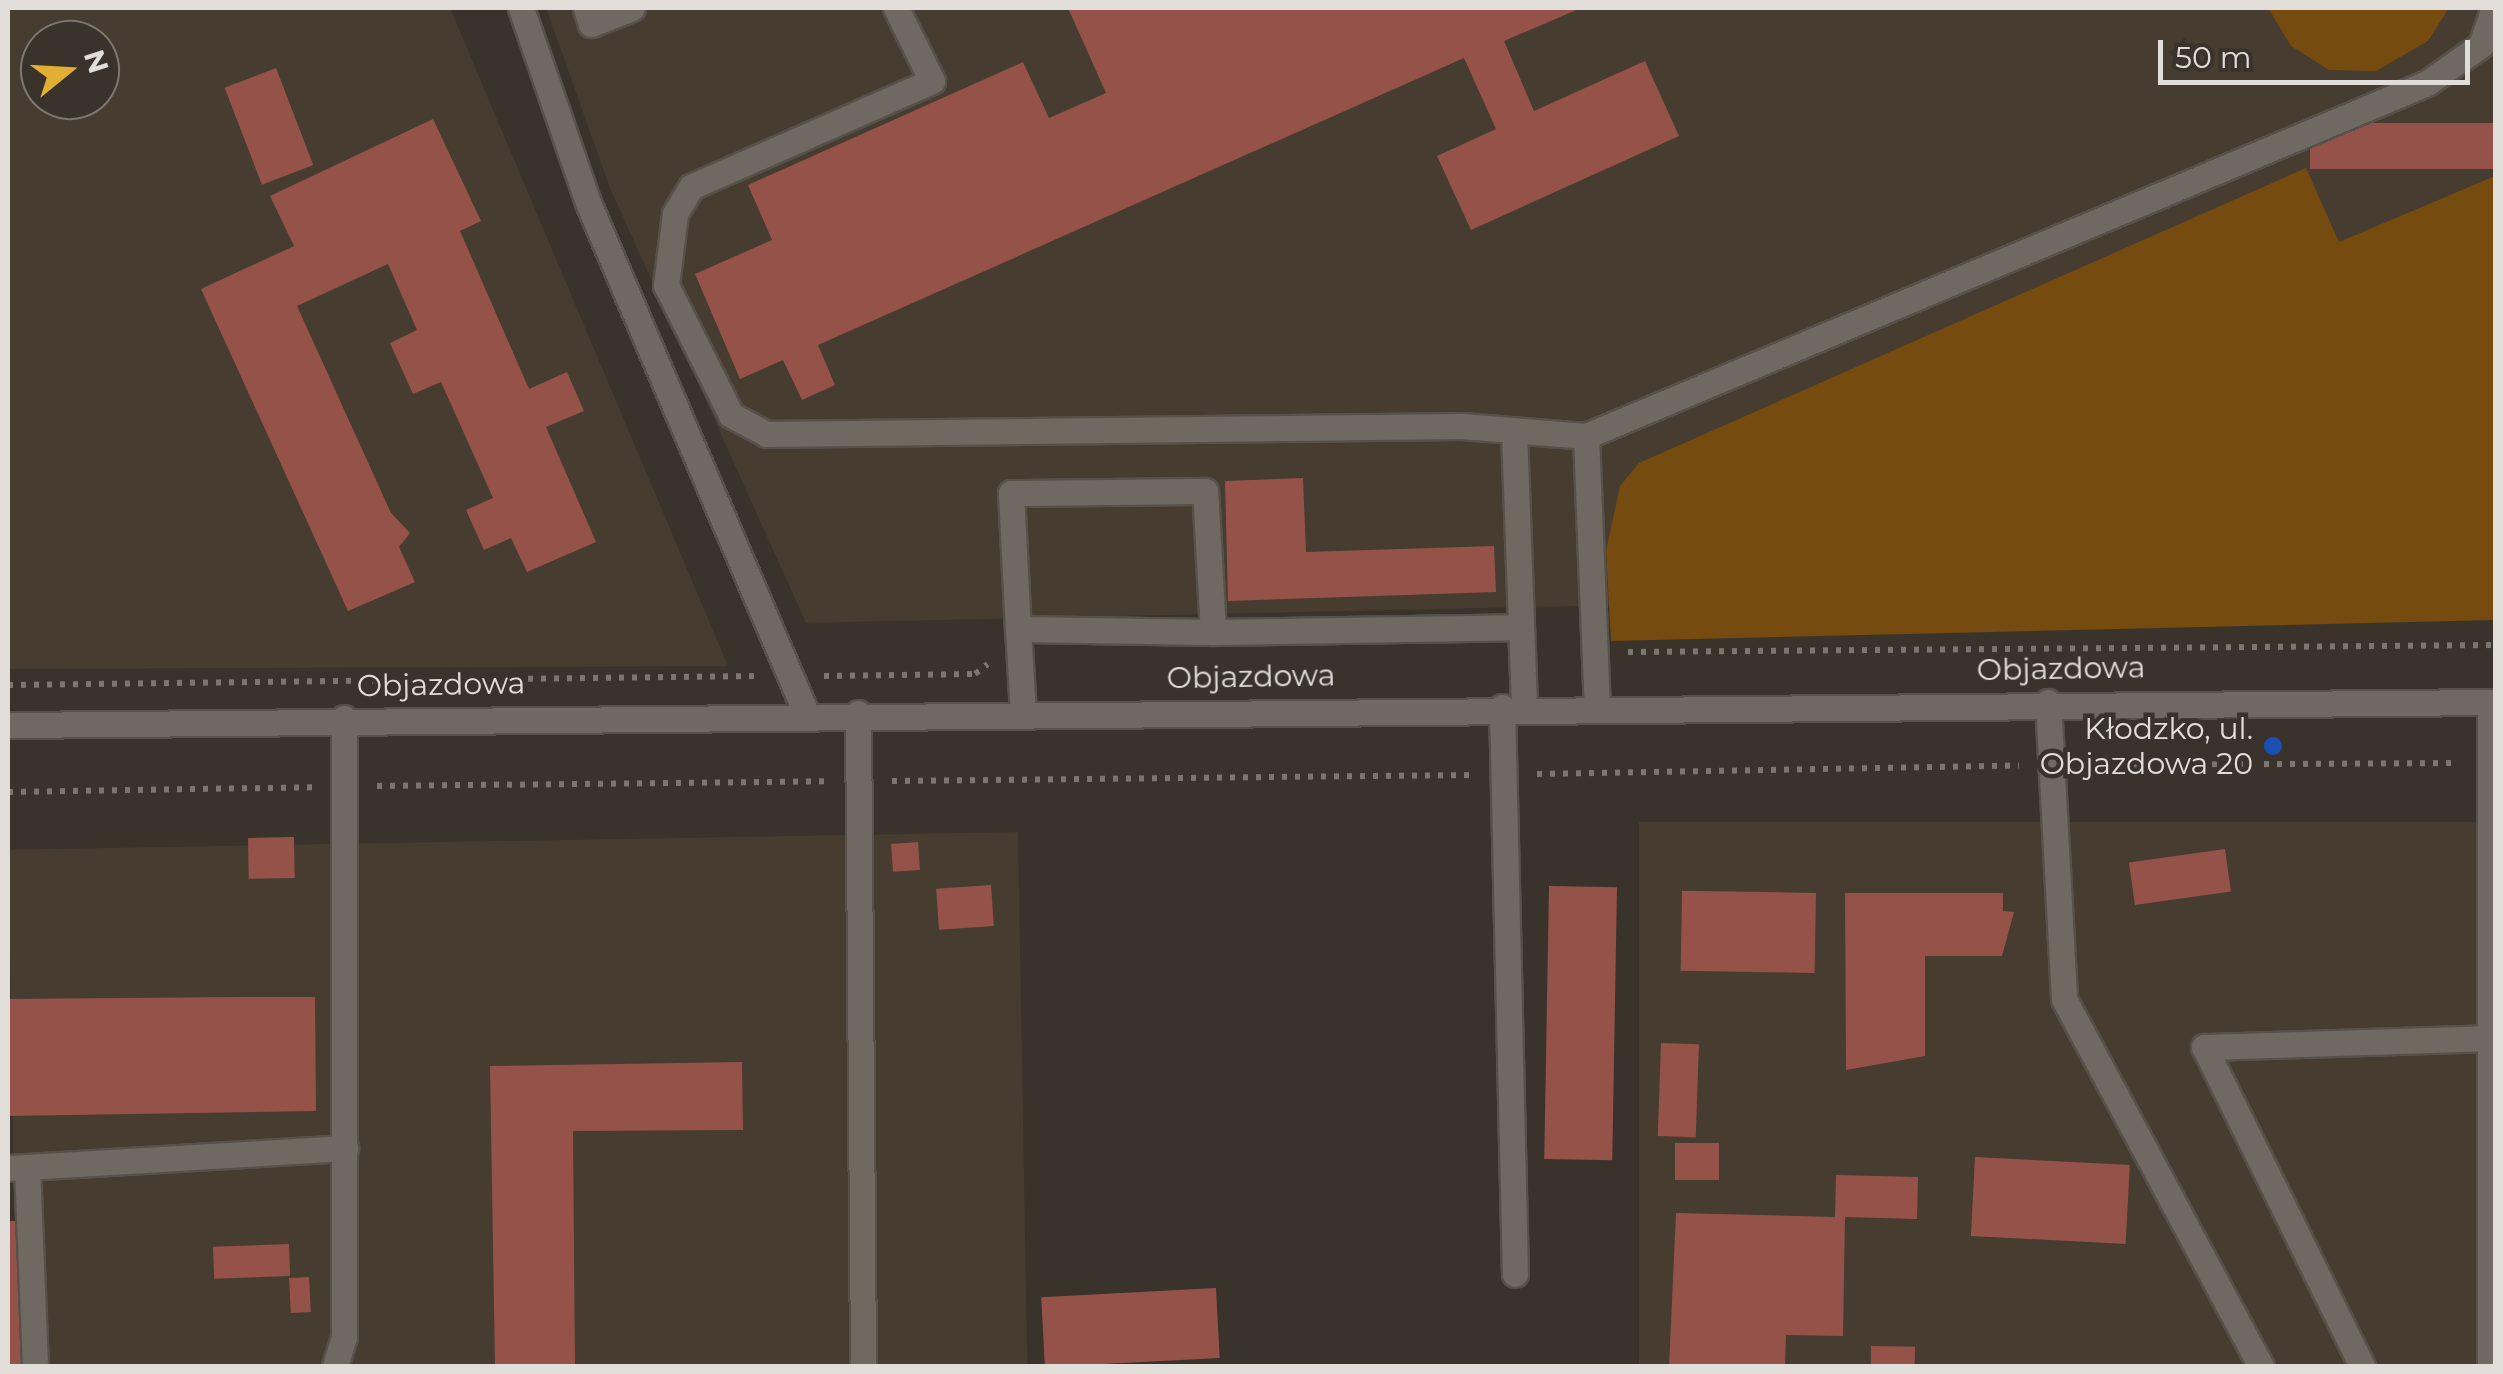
<!DOCTYPE html>
<meta charset="utf-8">
<style>
body{margin:0}
#map{position:relative;width:2503px;height:1374px;overflow:hidden;background:#39332c;font-family:Montserrat,sans-serif}
div>[style]{position:absolute}
.built>*{inset:0;background:#463c30;transform-origin:0 0}
.green>*{inset:0;background:#754b10}
.building>*{inset:0;background:#955249;transform-origin:0 0}
.path>*{height:6px;margin-top:-3px;transform-origin:0;background:repeating-linear-gradient(90deg,#7b7670 0 5px,transparent 0 13px)}
.roads{filter:drop-shadow(2px 0 #56514b) drop-shadow(-2px 0 #56514b) drop-shadow(0 2px #56514b) drop-shadow(0 -2px #56514b)}
.service>*{height:25px;margin:-12.5px;padding:0 12.5px;transform-origin:12.5px;border-radius:12.5px;background:#706962}
.tertiary>*{height:25px;margin:-12.5px;padding:0 12.5px;transform-origin:12.5px;border-radius:12.5px;background:#706962}
.dots>*{width:28px;height:28px;translate:-50% -50%;box-sizing:border-box;border:5px solid #39332c;border-radius:50%}
span{translate:-50% -50%;white-space:nowrap;text-align:center;line-height:1.15;-webkit-text-stroke:9px #39332c;paint-order:stroke}
.street-label{font-size:30px;color:#e1ddd9}
.poi-label{font-size:30px;color:#e1ddd9}
.right{translate:-100% -50%;text-align:right}
.frame{position:absolute;inset:0;border:10px solid #e1ddd9;pointer-events:none}
.north{position:absolute;left:20px;top:20px;width:100px;height:100px;box-sizing:border-box;background:#39332c;border:2px solid #7c7771;border-radius:50%;rotate:72deg;font-size:28px;font-weight:700;line-height:40px;text-align:center;color:#e1ddd9}
.north::after{content:'';display:block;margin:auto;width:35px;height:45px;background:#e2af34;clip-path:polygon(50% 0,100% 100%,50% 72%,0 100%)}
.scale{position:absolute;left:2158px;top:40px;width:312px;height:45px;box-sizing:border-box;border:5px solid #e1ddd9;border-top:0;padding-left:12px;font-size:30px;line-height:35px;white-space:nowrap;color:#e1ddd9;-webkit-text-stroke:8px #39332c;paint-order:stroke}
</style>
<div id="map">
<div class="built">
<i style="clip-path:polygon(evenodd,8px 8px,450px 8px,728px 666px,8px 669px,8px 8px,40px 40px,100px 40px,100px 100px,40px 100px,40px 40px)"></i>
<i style="clip-path:polygon(546px 8px,2495px 8px,2495px 540px,1622px 605px,806px 623px,610px 188px)"></i>
<i style="left:2495px;top:822px;width:544px;height:856px;rotate:90deg"></i>
<i style="left:1018px;top:832px;width:534px;height:1010px;rotate:89deg"></i>
</div>
<div class="green">
<i style="clip-path:polygon(2268px 8px,2449px 8px,2428px 41px,2376px 71px,2329px 70px,2291px 46px)"></i>
<i style="clip-path:polygon(2306px 168px,2339px 242px,2495px 176px,2495px 620px,1611px 641px,1606px 551px,1620px 486px,1639px 463px)"></i>
</div>
<div class="building">
<i style="clip-path:polygon(1068px 8px,1581px 8px,1504px 41px,1534px 111px,1645px 61px,1679px 136px,1471px 230px,1437px 156px,1496px 129px,1464px 58px,818px 345px,835px 385px,802px 400px,783px 360px,740px 379px,695px 274px,772px 240px,748px 185px,1023px 62px,1049px 118px,1106px 93px)"></i>
<i style="left:276px;top:68px;width:104px;height:55px;rotate:69deg"></i>
<i style="clip-path:polygon(433px 119px,481px 221px,460px 231px,529px 389px,567px 372px,584px 411px,546px 427px,596px 542px,527px 572px,511px 538px,484px 550px,466px 510px,493px 498px,441px 382px,413px 394px,390px 343px,417px 330px,388px 264px,297px 306px,391px 513px,410px 533px,399px 547px,415px 582px,348px 611px,201px 289px,294px 246px,270px 196px)"></i>
<i style="left:2496px;top:123px;width:46px;height:186px;rotate:90deg"></i>
<i style="clip-path:polygon(1303px 478px,1306px 552px,1494px 546px,1496px 592px,1228px 601px,1225px 481px)"></i>
<i style="left:294px;top:837px;width:41px;height:46px;rotate:89deg"></i>
<i style="left:918px;top:842px;width:28px;height:27px;rotate:86deg"></i>
<i style="left:2225px;top:849px;width:43px;height:97px;rotate:82deg"></i>
<i style="left:991px;top:885px;width:41px;height:55px;rotate:86deg"></i>
<i style="left:1549px;top:886px;width:68px;height:273px;rotate:1deg"></i>
<i style="left:1816px;top:893px;width:80px;height:134px;rotate:91deg"></i>
<i style="clip-path:polygon(1845px 893px,2003px 893px,2003px 911px,2014px 912px,2002px 956px,1925px 956px,1925px 1056px,1846px 1070px)"></i>
<i style="clip-path:polygon(237px 997px,315px 997px,316px 1111px,8px 1116px,8px 999px)"></i>
<i style="left:1661px;top:1043px;width:38px;height:93px;rotate:2deg"></i>
<i style="clip-path:polygon(742px 1062px,743px 1130px,573px 1131px,575px 1366px,495px 1366px,490px 1066px)"></i>
<i style="left:1675px;top:1143px;width:44px;height:37px"></i>
<i style="left:1975px;top:1157px;width:155px;height:79px;rotate:3deg"></i>
<i style="clip-path:polygon(1836px 1175px,1918px 1177px,1917px 1219px,1845px 1217px,1843px 1336px,1786px 1335px,1785px 1366px,1669px 1366px,1676px 1213px,1835px 1217px)"></i>
<i style="left:8px;top:1221px;width:15px;height:145px"></i>
<i style="left:289px;top:1244px;width:32px;height:76px;rotate:88deg"></i>
<i style="left:309px;top:1277px;width:35px;height:20px;rotate:87deg"></i>
<i style="left:1216px;top:1288px;width:70px;height:175px;rotate:87deg"></i>
<i style="left:1871px;top:1346px;width:44px;height:20px;rotate:1deg"></i>
</div>
<div class="path">
<i style="left:1628px;top:652px;width:868px;rotate:-0.46deg"></i>
<i style="left:824px;top:676px;width:151px;rotate:-0.8deg"></i>
<i style="left:975px;top:674px;width:16px;rotate:-38deg"></i>
<i style="left:8px;top:685px;width:748px;rotate:-0.69deg"></i>
<i style="left:2082px;top:765px;width:377px;rotate:-0.3deg"></i>
<i style="left:1537px;top:774px;width:482px;rotate:-1deg"></i>
<i style="left:892px;top:781px;width:582px;rotate:-0.59deg"></i>
<i style="left:377px;top:786px;width:452px;rotate:-0.6deg"></i>
<i style="left:8px;top:792px;width:306px;rotate:-0.9deg"></i>
</div>
<div class="roads">
<div class="service">
<i style="left:521px;top:8px;width:208px;rotate:71deg"></i>
<i style="left:589px;top:205px;width:552px;rotate:66.87deg"></i>
<i style="left:586px;top:8px;width:17px;rotate:73deg"></i>
<i style="left:591px;top:24px;width:44px;rotate:-21.3deg"></i>
<i style="left:896px;top:8px;width:81px;rotate:63.7deg"></i>
<i style="left:932px;top:81px;width:263px;rotate:156.3deg"></i>
<i style="left:691px;top:187px;width:31px;rotate:121deg"></i>
<i style="left:675px;top:214px;width:72px;rotate:97.2deg"></i>
<i style="left:666px;top:285px;width:145px;rotate:63.4deg"></i>
<i style="left:731px;top:415px;width:40px;rotate:28deg"></i>
<i style="left:766px;top:434px;width:696px;rotate:-0.66deg"></i>
<i style="left:1462px;top:426px;width:124px;rotate:4.6deg"></i>
<i style="left:1586px;top:436px;width:912px;rotate:-22.77deg"></i>
<i style="left:2427px;top:83px;width:66px;rotate:-35.1deg"></i>
<i style="left:2481px;top:45px;width:39px;rotate:-71deg"></i>
<i style="left:1514px;top:432px;width:275px;rotate:87.9deg"></i>
<i style="left:1586px;top:436px;width:270px;rotate:87.7deg"></i>
<i style="left:1018px;top:629px;width:195px;rotate:0.9deg"></i>
<i style="left:1213px;top:632px;width:141px;rotate:-93.2deg"></i>
<i style="left:1205px;top:491px;width:194px;rotate:179.4deg"></i>
<i style="left:1011px;top:493px;width:136px;rotate:87.1deg"></i>
<i style="left:1018px;top:629px;width:83px;rotate:86.6deg"></i>
<i style="left:1213px;top:632px;width:307px;rotate:-0.9deg"></i>
<i style="left:2048px;top:702px;width:297px;rotate:86.9deg"></i>
<i style="left:2064px;top:999px;width:417px;rotate:61.8deg"></i>
<i style="left:1502px;top:707px;width:567px;rotate:88.69deg"></i>
<i style="left:858px;top:713px;width:653px;rotate:89.56deg"></i>
<i style="left:27px;top:1167px;width:319px;rotate:-3.4deg"></i>
<i style="left:8px;top:1168px;width:19px;rotate:-3deg"></i>
<i style="left:27px;top:1167px;width:199px;rotate:87.7deg"></i>
<i style="left:335px;top:1366px;width:30px;rotate:-73deg"></i>
<i style="left:344px;top:1337px;width:619px;rotate:-90deg"></i>
<i style="left:2362px;top:1366px;width:356px;rotate:-116.3deg"></i>
<i style="left:2204px;top:1047px;width:285px;rotate:-1.8deg"></i>
<i style="left:2490px;top:1366px;width:664px;rotate:-90deg"></i>
</div>
<div class="tertiary">
<i style="left:8px;top:725px;width:2488px;rotate:-0.53deg"></i>
</div>
</div>
<div class="dots">
<i style="left:2273px;top:746px;background:#1a4fb4"></i>
</div>
<div class="street-label">
<span style="left:2061px;top:669px;rotate:-1deg">Objazdowa</span>
<span style="left:1251px;top:677px;rotate:-1deg">Objazdowa</span>
<span style="left:441px;top:685px;rotate:-1deg">Objazdowa</span>
</div>
<div class="poi-label">
<span class="right" style="left:2253px;top:746px">Kłodzko, ul.<br>Objazdowa 20</span>
</div>
<div class="frame"></div>
<div class="north">N</div>
<div class="scale">50 m</div>
</div>
